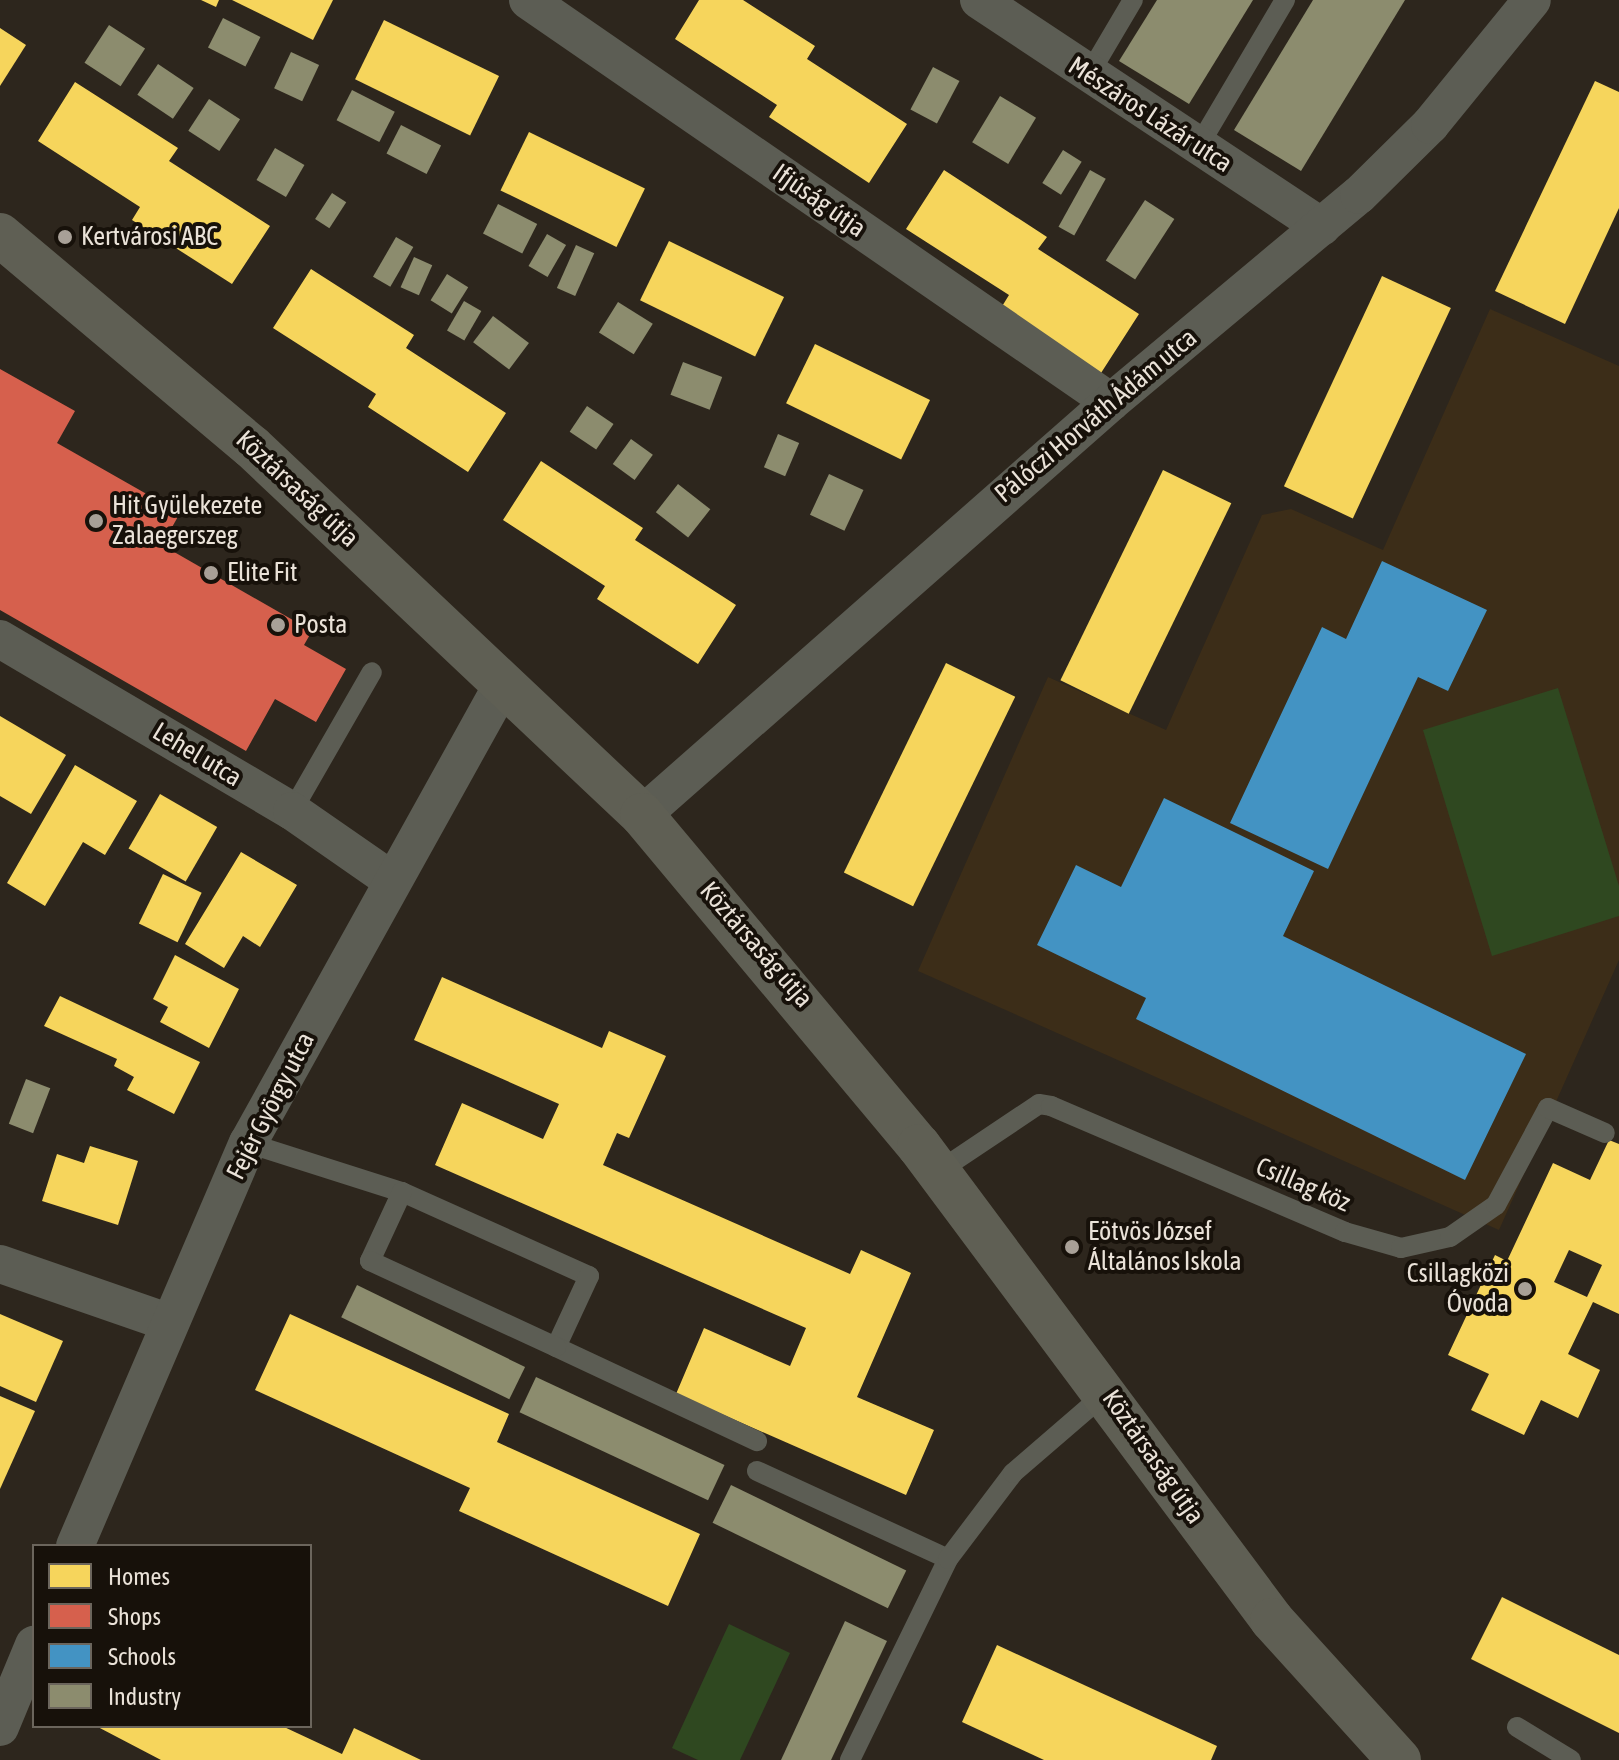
<!DOCTYPE html>
<meta charset="utf-8">
<style>
body{margin:0}
#map{position:relative;width:1619px;height:1760px;overflow:hidden;background:#2d261d;font-family:"Asap Condensed",sans-serif}
div>[style]{position:absolute}
.built>*{inset:0;background:#3c2d18}
.green>*{inset:0;background:#2f4820}
.homes>*{inset:0;background:#f6d55c;transform-origin:0 0}
.shops>*{inset:0;background:#d6604d}
.schools>*{inset:0;background:#4393c3}
.industry>*{inset:0;background:#8c8c6e;transform-origin:0 0}
.lane>*{height:20px;margin:-10px;padding:0 10px;transform-origin:10px;border-radius:10px;background:#5c5d54}
.street>*{height:38px;margin:-19px;padding:0 19px;transform-origin:19px;border-radius:19px;background:#5c5d54}
.secondary>*{height:44px;margin:-22px;padding:0 22px;transform-origin:22px;border-radius:22px;background:#5f5f54}
.dots>*{width:22px;height:22px;translate:-50% -50%;box-sizing:border-box;border:4px solid #17110a;border-radius:50%}
span{translate:-50% -50%;white-space:nowrap;text-align:center;line-height:1.15;-webkit-text-stroke:8px #17110a;paint-order:stroke}
.street-label{font-size:26px;color:#eae2d8}
.poi-label{font-size:26px;color:#eae2d8}
.left{translate:0 -50%;text-align:left}
.right{translate:-100% -50%;text-align:right}
.legend{position:absolute;left:32px;top:1544px;width:280px;height:184px;box-sizing:border-box;background:#17110a;border:2px solid #6b655c;margin:0;padding:10px 14px;list-style:none;font-size:24px;color:#eae2d8}
.legend li{display:flex;align-items:center;gap:16px;height:40px}
.legend b{width:40px;border:2px solid #6b655c}
</style>
<div id="map">
<div class="built">
<i style="clip-path:polygon(1490px 309px,1619px 366px,1619px 960px,1499px 1230px,918px 971px,1048px 677px,1166px 730px,1262px 515px,1291px 509px,1383px 550px)"></i>
</div>
<div class="green">
<i style="clip-path:polygon(1558px 688px,1619px 886px,1619px 916px,1492px 956px,1423px 730px)"></i>
<i style="clip-path:polygon(729px 1624px,790px 1653px,740px 1760px,698px 1760px,672px 1748px)"></i>
</div>
<div class="homes">
<i style="clip-path:polygon(201px 0,219px 0,216px 7px)"></i>
<i style="clip-path:polygon(232px 0,333px 0,313px 40px)"></i>
<i style="clip-path:polygon(699px 0,743px 0,815px 46px,807px 59px,907px 124px,869px 183px,769px 117px,777px 105px,675px 39px)"></i>
<i style="left:384px;top:20px;width:128px;height:66px;rotate:26deg"></i>
<i style="clip-path:polygon(0 28px,26px 45px,0 86px)"></i>
<i style="clip-path:polygon(1595px 81px,1619px 92px,1619px 208px,1565px 324px,1495px 291px)"></i>
<i style="clip-path:polygon(75px 82px,178px 148px,169px 161px,270px 226px,232px 284px,132px 220px,140px 207px,38px 141px)"></i>
<i style="left:529px;top:132px;width:129px;height:65px;rotate:26deg"></i>
<i style="clip-path:polygon(944px 170px,1047px 237px,1038px 249px,1139px 314px,1101px 373px,1001px 308px,1009px 295px,906px 229px)"></i>
<i style="left:669px;top:241px;width:128px;height:66px;rotate:26deg"></i>
<i style="clip-path:polygon(311px 269px,414px 335px,406px 348px,506px 413px,468px 472px,368px 407px,376px 394px,273px 328px)"></i>
<i style="left:1382px;top:276px;width:76px;height:232px;rotate:25deg"></i>
<i style="left:815px;top:344px;width:128px;height:66px;rotate:26deg"></i>
<i style="clip-path:polygon(541px 461px,643px 528px,635px 540px,736px 605px,698px 664px,597px 599px,605px 586px,503px 520px)"></i>
<i style="left:1163px;top:470px;width:76px;height:234px;rotate:26deg"></i>
<i style="left:946px;top:663px;width:77px;height:233px;rotate:26deg"></i>
<i style="clip-path:polygon(0 716px,66px 755px,31px 814px,0 796px)"></i>
<i style="clip-path:polygon(75px 765px,137px 801px,105px 855px,83px 842px,45px 906px,7px 883px)"></i>
<i style="left:160px;top:794px;width:66px;height:63px;rotate:30deg"></i>
<i style="clip-path:polygon(241px 852px,297px 885px,260px 947px,243px 936px,224px 968px,185px 944px)"></i>
<i style="left:163px;top:874px;width:43px;height:55px;rotate:26deg"></i>
<i style="clip-path:polygon(175px 955px,239px 989px,209px 1048px,160px 1022px,168px 1007px,153px 999px)"></i>
<i style="clip-path:polygon(442px 977px,602px 1048px,609px 1031px,666px 1056px,629px 1138px,617px 1133px,603px 1165px,850px 1274px,861px 1250px,911px 1273px,857px 1397px,934px 1430px,906px 1495px,676px 1394px,704px 1328px,790px 1366px,806px 1328px,435px 1165px,462px 1103px,543px 1139px,559px 1104px,414px 1040px)"></i>
<i style="clip-path:polygon(60px 996px,200px 1062px,174px 1114px,127px 1090px,134px 1077px,114px 1066px,117px 1059px,44px 1026px)"></i>
<i style="clip-path:polygon(evenodd,1609px 1140px,1619px 1144px,1619px 1314px,1593px 1302px,1568px 1354px,1600px 1370px,1578px 1418px,1541px 1400px,1524px 1435px,1471px 1410px,1489px 1374px,1448px 1355px,1495px 1255px,1507px 1261px,1553px 1163px,1590px 1180px,1609px 1140px,1569px 1250px,1602px 1265px,1587px 1297px,1554px 1282px,1569px 1250px)"></i>
<i style="clip-path:polygon(90px 1146px,138px 1161px,118px 1225px,42px 1201px,57px 1154px,84px 1163px)"></i>
<i style="clip-path:polygon(0 1314px,63px 1341px,36px 1402px,0 1386px)"></i>
<i style="clip-path:polygon(290px 1314px,509px 1414px,497px 1442px,700px 1534px,668px 1606px,459px 1511px,470px 1488px,255px 1390px)"></i>
<i style="clip-path:polygon(0 1396px,35px 1411px,0 1489px)"></i>
<i style="clip-path:polygon(1502px 1597px,1619px 1655px,1619px 1733px,1471px 1659px)"></i>
<i style="clip-path:polygon(997px 1645px,1217px 1746px,1211px 1760px,1044px 1760px,962px 1722px)"></i>
<i style="clip-path:polygon(96px 1726px,282px 1726px,342px 1754px,354px 1728px,421px 1760px,161px 1760px)"></i>
</div>
<div class="shops">
<i style="clip-path:polygon(0 369px,75px 411px,57px 443px,180px 513px,162px 545px,312px 631px,304px 645px,346px 669px,316px 722px,275px 699px,246px 751px,0 610px)"></i>
</div>
<div class="schools">
<i style="clip-path:polygon(1382px 561px,1487px 610px,1448px 691px,1418px 677px,1328px 869px,1230px 823px,1322px 627px,1346px 639px)"></i>
<i style="clip-path:polygon(1164px 798px,1314px 871px,1283px 936px,1526px 1054px,1465px 1180px,1136px 1019px,1146px 998px,1037px 945px,1076px 865px,1121px 887px)"></i>
</div>
<div class="industry">
<i style="clip-path:polygon(1157px 0,1253px 0,1189px 104px,1119px 61px)"></i>
<i style="clip-path:polygon(1313px 0,1405px 0,1301px 171px,1234px 130px)"></i>
<i style="left:223px;top:18px;width:42px;height:33px;rotate:27deg"></i>
<i style="left:109px;top:25px;width:43px;height:45px;rotate:33deg"></i>
<i style="left:291px;top:52px;width:31px;height:40px;rotate:25deg"></i>
<i style="left:158px;top:64px;width:43px;height:37px;rotate:34deg"></i>
<i style="left:933px;top:67px;width:30px;height:48px;rotate:28deg"></i>
<i style="left:352px;top:90px;width:48px;height:34px;rotate:27deg"></i>
<i style="left:1000px;top:96px;width:42px;height:54px;rotate:31deg"></i>
<i style="left:209px;top:99px;width:37px;height:38px;rotate:33deg"></i>
<i style="left:401px;top:125px;width:45px;height:32px;rotate:27deg"></i>
<i style="left:275px;top:148px;width:34px;height:37px;rotate:30deg"></i>
<i style="left:1063px;top:150px;width:22px;height:39px;rotate:32deg"></i>
<i style="left:1090px;top:170px;width:18px;height:65px;rotate:29deg"></i>
<i style="left:332px;top:193px;width:17px;height:31px;rotate:33deg"></i>
<i style="left:1145px;top:200px;width:35px;height:72px;rotate:33deg"></i>
<i style="left:498px;top:204px;width:44px;height:33px;rotate:27deg"></i>
<i style="left:547px;top:234px;width:22px;height:37px;rotate:30deg"></i>
<i style="left:396px;top:237px;width:20px;height:46px;rotate:30deg"></i>
<i style="left:576px;top:245px;width:20px;height:47px;rotate:24deg"></i>
<i style="left:414px;top:257px;width:20px;height:33px;rotate:24deg"></i>
<i style="left:447px;top:274px;width:25px;height:31px;rotate:32deg"></i>
<i style="left:464px;top:301px;width:20px;height:34px;rotate:30deg"></i>
<i style="left:618px;top:302px;width:41px;height:36px;rotate:32deg"></i>
<i style="left:493px;top:316px;width:45px;height:33px;rotate:37deg"></i>
<i style="left:683px;top:362px;width:42px;height:35px;rotate:21deg"></i>
<i style="left:587px;top:406px;width:32px;height:31px;rotate:34deg"></i>
<i style="left:778px;top:434px;width:23px;height:36px;rotate:23deg"></i>
<i style="left:631px;top:439px;width:27px;height:31px;rotate:36deg"></i>
<i style="left:829px;top:474px;width:38px;height:45px;rotate:25deg"></i>
<i style="left:678px;top:484px;width:41px;height:36px;rotate:38deg"></i>
<i style="left:26px;top:1079px;width:26px;height:48px;rotate:21deg"></i>
<i style="left:357px;top:1285px;width:187px;height:36px;rotate:26deg"></i>
<i style="left:536px;top:1377px;width:208px;height:39px;rotate:25deg"></i>
<i style="left:731px;top:1485px;width:195px;height:42px;rotate:26deg"></i>
<i style="clip-path:polygon(845px 1621px,887px 1641px,831px 1760px,781px 1760px)"></i>
</div>
<div class="lane">
<i style="left:1088px;top:76px;width:88px;rotate:-59.4deg"></i>
<i style="left:1198px;top:147px;width:171px;rotate:-59.4deg"></i>
<i style="left:292px;top:811px;width:160px;rotate:-60.1deg"></i>
<i style="left:248px;top:1143px;width:162px;rotate:17.7deg"></i>
<i style="left:402px;top:1192px;width:205px;rotate:24.2deg"></i>
<i style="left:589px;top:1276px;width:78px;rotate:114.9deg"></i>
<i style="left:556px;top:1347px;width:222px;rotate:25.1deg"></i>
<i style="left:939px;top:1171px;width:120px;rotate:-33.8deg"></i>
<i style="left:1039px;top:1104px;width:12px;rotate:9deg"></i>
<i style="left:1051px;top:1106px;width:320px;rotate:23.2deg"></i>
<i style="left:1345px;top:1232px;width:58px;rotate:15.9deg"></i>
<i style="left:1401px;top:1248px;width:50px;rotate:-12.7deg"></i>
<i style="left:1450px;top:1237px;width:56px;rotate:-34.8deg"></i>
<i style="left:1496px;top:1205px;width:110px;rotate:-61.8deg"></i>
<i style="left:1548px;top:1108px;width:62px;rotate:23.7deg"></i>
<i style="left:402px;top:1192px;width:76px;rotate:114.9deg"></i>
<i style="left:370px;top:1261px;width:205px;rotate:24.8deg"></i>
<i style="left:757px;top:1471px;width:210px;rotate:24.7deg"></i>
<i style="left:1517px;top:1727px;width:63px;rotate:31.4deg"></i>
<i style="left:850px;top:1760px;width:224px;rotate:-64deg"></i>
<i style="left:948px;top:1559px;width:108px;rotate:-52.9deg"></i>
<i style="left:1013px;top:1473px;width:125px;rotate:-40.8deg"></i>
</div>
<div class="street">
<i style="left:528px;top:0;width:708px;rotate:34.59deg"></i>
<i style="left:979px;top:0;width:411px;rotate:33.5deg"></i>
<i style="left:0;top:639px;width:339px;rotate:30.5deg"></i>
<i style="left:292px;top:811px;width:119px;rotate:34.8deg"></i>
<i style="left:642px;top:815px;width:625px;rotate:-41.37deg"></i>
<i style="left:1111px;top:402px;width:323px;rotate:-39.9deg"></i>
<i style="left:1359px;top:195px;width:100px;rotate:-44.6deg"></i>
<i style="left:1430px;top:125px;width:161px;rotate:-50.8deg"></i>
<i style="left:0;top:1264px;width:180px;rotate:19.1deg"></i>
<i style="left:75px;top:1546px;width:439px;rotate:-66.8deg"></i>
<i style="left:248px;top:1143px;width:525px;rotate:-60.95deg"></i>
<i style="left:0;top:1727px;width:89px;rotate:-67.5deg"></i>
</div>
<div class="secondary">
<i style="left:0;top:235px;width:329px;rotate:40.1deg"></i>
<i style="left:252px;top:447px;width:536px;rotate:43.34deg"></i>
<i style="left:642px;top:815px;width:432px;rotate:50.1deg"></i>
<i style="left:919px;top:1146px;width:591px;rotate:53.32deg"></i>
<i style="left:1272px;top:1620px;width:189px;rotate:47.8deg"></i>
</div>
<div class="dots">
<i style="left:65px;top:237px;background:#a8a097"></i>
<i style="left:96px;top:521px;background:#a8a097"></i>
<i style="left:211px;top:573px;background:#a8a097"></i>
<i style="left:278px;top:625px;background:#a8a097"></i>
<i style="left:1072px;top:1247px;background:#a8a097"></i>
<i style="left:1525px;top:1289px;background:#a8a097"></i>
</div>
<div class="street-label">
<span style="left:1150px;top:115px;rotate:33deg">Mészáros Lázár utca</span>
<span style="left:819px;top:201px;rotate:35deg">Ifjúság útja</span>
<span style="left:1096px;top:416px;rotate:-40deg">Pálóczi Horváth Ádám utca</span>
<span style="left:297px;top:489px;rotate:43deg">Köztársaság útja</span>
<span style="left:197px;top:755px;rotate:31deg">Lehel utca</span>
<span style="left:756px;top:945px;rotate:49deg">Köztársaság útja</span>
<span style="left:271px;top:1106px;rotate:-63deg">Fejér György utca</span>
<span style="left:1303px;top:1185px;rotate:23deg">Csillag köz</span>
<span style="left:1153px;top:1457px;rotate:55deg">Köztársaság útja</span>
</div>
<div class="poi-label">
<span class="left" style="left:81px;top:237px">Kertvárosi ABC</span>
<span class="left" style="left:112px;top:521px">Hit Gyülekezete<br>Zalaegerszeg</span>
<span class="left" style="left:227px;top:573px">Elite Fit</span>
<span class="left" style="left:294px;top:625px">Posta</span>
<span class="left" style="left:1088px;top:1247px">Eötvös József<br>Általános Iskola</span>
<span class="right" style="left:1509px;top:1289px">Csillagközi<br>Óvoda</span>
</div>
<ul class="legend">
<li><b style="height:22px;background:#f6d55c"></b>Homes</li>
<li><b style="height:22px;background:#d6604d"></b>Shops</li>
<li><b style="height:22px;background:#4393c3"></b>Schools</li>
<li><b style="height:22px;background:#8c8c6e"></b>Industry</li>
</ul>
</div>
